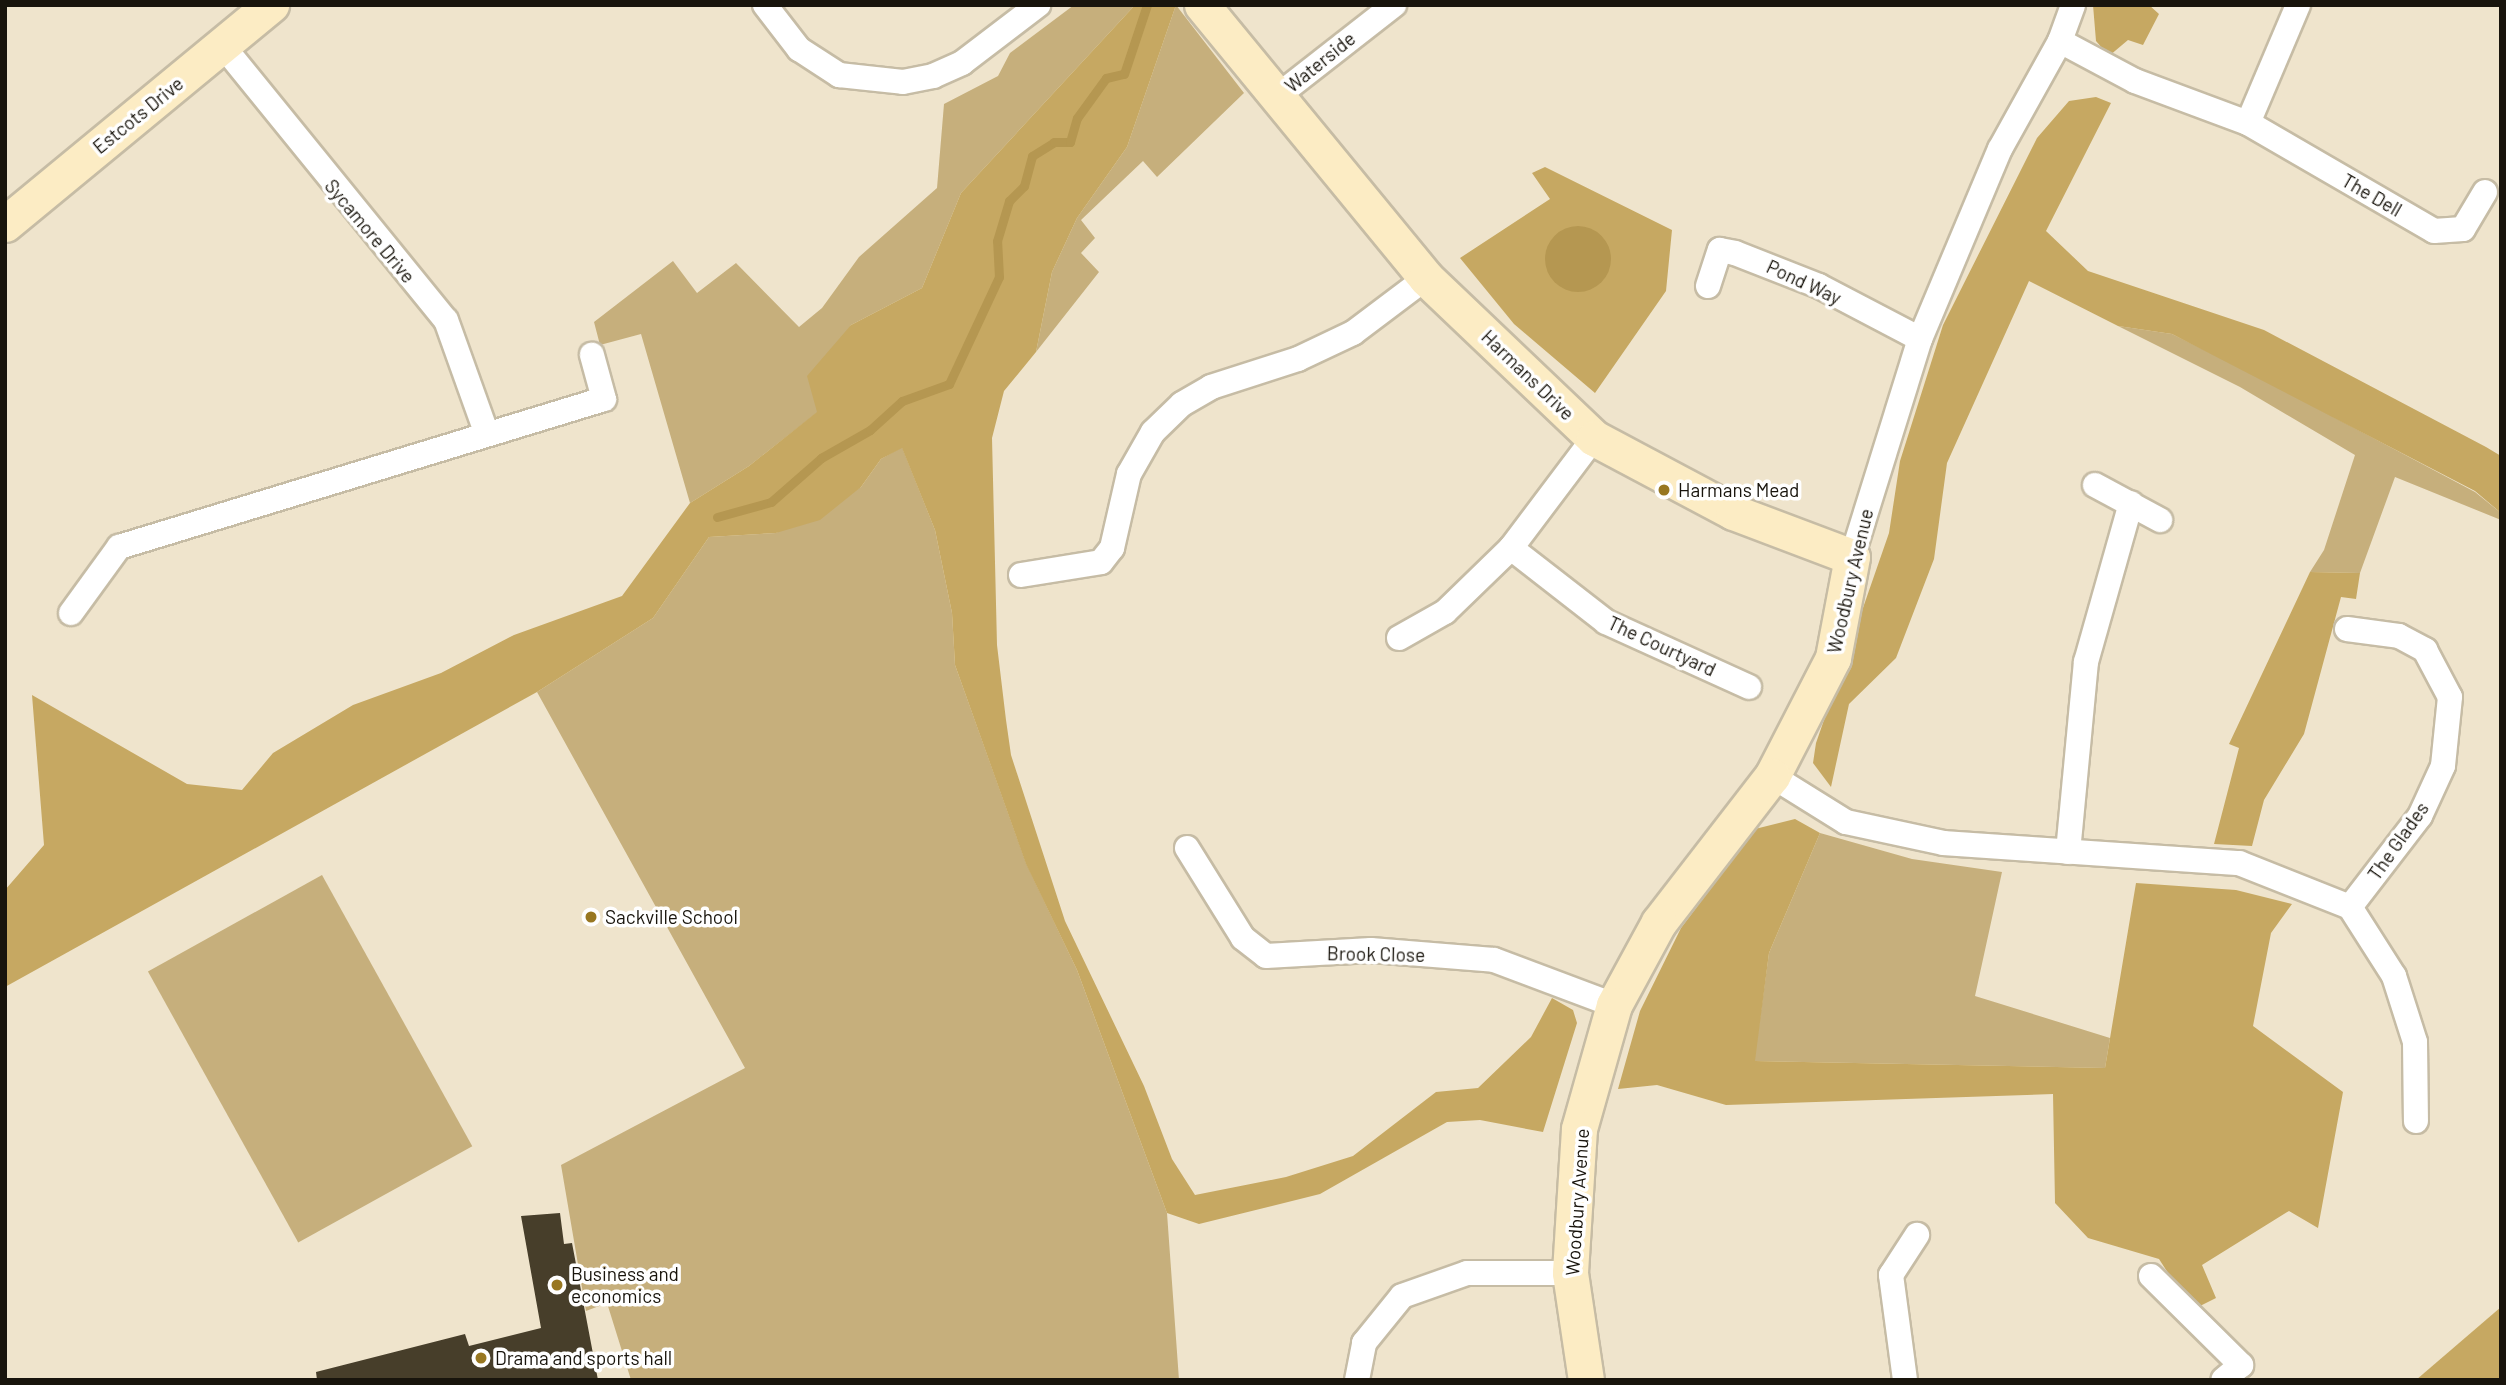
<!DOCTYPE html>
<style>
body{margin:0}
#map{position:relative;width:2506px;height:1385px;overflow:hidden;background:#efe4cc;font-family:Barlow,sans-serif}
div>[style]{position:absolute}
.green>*{inset:0;background:#c6af7c;transform-origin:0 0}
.forest>*{inset:0;background:#c6a862}
.water>*{inset:0;background:#b59751}
.round{border-radius:50%}
.stream>*{height:9px;margin:-4.5px;padding:0 4.5px;transform-origin:4.5px;border-radius:4.5px;background:#b59751}
.building>*{inset:0;background:#473e2a}
.roads{filter:drop-shadow(2px 0 #c6bca5) drop-shadow(-2px 0 #c6bca5) drop-shadow(0 2px #c6bca5) drop-shadow(0 -2px #c6bca5)}
.street>*{height:24px;margin:-12px;padding:0 12px;transform-origin:12px;border-radius:12px;background:#fff}
.secondary>*{height:35px;margin:-17.5px;padding:0 17.5px;transform-origin:17.5px;border-radius:17.5px;background:#fcecc4}
.dots>*{width:19px;height:19px;translate:-50% -50%;box-sizing:border-box;border:4px solid #fff;border-radius:50%}
span{translate:-50% -50%;white-space:nowrap;text-align:center;line-height:1.15;-webkit-text-stroke:7px #fff;paint-order:stroke}
.street-label{font-size:19px;color:#18140c}
.poi-label{font-size:19px;color:#18140c}
.left{translate:0 -50%;text-align:left}
.frame{position:absolute;inset:0;border:7px solid #18140c;pointer-events:none}
</style>
<div id="map">
<div class="green">
<i style="clip-path:polygon(1074px 5px,1135px 5px,961px 193px,922px 288px,851px 325px,818px 412px,749px 466px,690px 503px,641px 334px,600px 345px,594px 322px,673px 261px,697px 293px,736px 263px,799px 327px,822px 308px,859px 257px,937px 188px,944px 104px,998px 76px,1010px 53px)"></i>
<i style="clip-path:polygon(1176px 5px,1244px 93px,1157px 177px,1143px 161px,1081px 220px,1095px 238px,1081px 253px,1099px 272px,1036px 352px,1052px 272px,1077px 218px,1127px 147px)"></i>
<i style="clip-path:polygon(2118px 326px,2172px 334px,2247px 371px,2475px 492px,2501px 513px,2501px 520px,2395px 477px,2360px 573px,2310px 572px,2324px 550px,2355px 455px,2240px 387px)"></i>
<i style="clip-path:polygon(902px 447px,935px 530px,952px 613px,955px 665px,1026px 863px,1077px 970px,1167px 1213px,1179px 1380px,631px 1380px,607px 1303px,586px 1311px,561px 1165px,745px 1068px,537px 692px,653px 618px,709px 537px,776px 533px,861px 487px,881px 459px)"></i>
<i style="clip-path:polygon(1820px 833px,1912px 859px,2002px 872px,1975px 996px,2110px 1038px,2105px 1068px,1754px 1061px,1769px 953px)"></i>
<i style="left:322px;top:875px;width:310px;height:199px;rotate:61deg"></i>
</div>
<div class="forest">
<i style="clip-path:polygon(1135px 5px,1176px 5px,1127px 147px,1077px 218px,1052px 272px,1036px 352px,1004px 391px,992px 438px,997px 645px,1006px 720px,1011px 755px,1065px 921px,1144px 1086px,1172px 1159px,1195px 1195px,1286px 1177px,1353px 1156px,1436px 1092px,1478px 1088px,1531px 1037px,1552px 998px,1573px 1010px,1577px 1023px,1543px 1132px,1480px 1120px,1447px 1122px,1320px 1194px,1199px 1224px,1167px 1213px,1077px 970px,1026px 864px,955px 665px,952px 613px,935px 530px,902px 448px,881px 459px,861px 487px,820px 520px,776px 533px,709px 537px,653px 618px,537px 692px,5px 987px,5px 890px,44px 845px,32px 695px,187px 784px,242px 790px,273px 753px,353px 705px,441px 673px,514px 635px,622px 596px,690px 503px,749px 466px,817px 412px,807px 376px,851px 325px,922px 288px,961px 193px)"></i>
<i style="clip-path:polygon(2093px 5px,2149px 5px,2159px 14px,2143px 45px,2128px 40px,2109px 56px,2096px 41px)"></i>
<i style="clip-path:polygon(2096px 97px,2111px 103px,2046px 231px,2088px 271px,2264px 330px,2486px 447px,2501px 456px,2501px 513px,2475px 491px,2172px 334px,2118px 326px,2029px 281px,1947px 463px,1934px 559px,1896px 658px,1849px 704px,1831px 787px,1813px 763px,1816px 743px,1889px 533px,1900px 461px,1943px 325px,2037px 138px,2069px 101px)"></i>
<i style="clip-path:polygon(1545px 167px,1672px 230px,1666px 291px,1595px 393px,1514px 324px,1460px 258px,1550px 199px,1532px 173px)"></i>
<i style="clip-path:polygon(2310px 572px,2360px 573px,2356px 599px,2341px 597px,2304px 734px,2264px 800px,2252px 846px,2214px 844px,2239px 748px,2229px 744px)"></i>
<i style="clip-path:polygon(1795px 819px,1820px 833px,1769px 953px,1755px 1061px,2105px 1068px,2136px 883px,2236px 890px,2292px 904px,2271px 933px,2253px 1026px,2343px 1092px,2318px 1228px,2289px 1211px,2202px 1265px,2216px 1298px,2192px 1310px,2159px 1259px,2088px 1238px,2055px 1203px,2053px 1094px,1726px 1105px,1657px 1085px,1618px 1089px,1640px 1011px,1681px 928px,1755px 829px)"></i>
<i style="clip-path:polygon(2501px 1307px,2501px 1380px,2416px 1380px)"></i>
</div>
<div class="water">
<i class="round" style="left:1545px;top:226px;width:66px;height:66px"></i>
</div>
<div class="stream">
<i style="left:717px;top:517px;width:56px;rotate:-15.5deg"></i>
<i style="left:771px;top:502px;width:67px;rotate:-41.3deg"></i>
<i style="left:821px;top:458px;width:56px;rotate:-29.7deg"></i>
<i style="left:870px;top:430px;width:43px;rotate:-42.2deg"></i>
<i style="left:902px;top:401px;width:50px;rotate:-19.9deg"></i>
<i style="left:949px;top:384px;width:118px;rotate:-65deg"></i>
<i style="left:999px;top:277px;width:36px;rotate:-93deg"></i>
<i style="left:997px;top:241px;width:42px;rotate:-73.3deg"></i>
<i style="left:1009px;top:201px;width:21px;rotate:-45deg"></i>
<i style="left:1024px;top:186px;width:31px;rotate:-75deg"></i>
<i style="left:1032px;top:156px;width:26px;rotate:-32deg"></i>
<i style="left:1054px;top:142px;width:16px"></i>
<i style="left:1070px;top:142px;width:25px;rotate:-74deg"></i>
<i style="left:1077px;top:118px;width:49px;rotate:-54.1deg"></i>
<i style="left:1106px;top:78px;width:18px;rotate:-13deg"></i>
<i style="left:1124px;top:74px;width:73px;rotate:-71.6deg"></i>
</div>
<div class="building">
<i style="clip-path:polygon(560px 1213px,564px 1244px,572px 1243px,598px 1380px,317px 1380px,316px 1372px,465px 1334px,469px 1346px,541px 1328px,521px 1216px)"></i>
</div>
<div class="roads">
<div class="street">
<i style="left:765px;top:5px;width:56px;rotate:52.3deg"></i>
<i style="left:799px;top:49px;width:48px;rotate:33deg"></i>
<i style="left:839px;top:75px;width:64px;rotate:6.2deg"></i>
<i style="left:903px;top:82px;width:31px;rotate:-11deg"></i>
<i style="left:933px;top:76px;width:32px;rotate:-24deg"></i>
<i style="left:962px;top:63px;width:96px;rotate:-37.3deg"></i>
<i style="left:2060px;top:41px;width:85px;rotate:28.1deg"></i>
<i style="left:2135px;top:81px;width:121px;rotate:20.4deg"></i>
<i style="left:2248px;top:123px;width:215px;rotate:30.1deg"></i>
<i style="left:2434px;top:231px;width:29px;rotate:-4deg"></i>
<i style="left:2463px;top:229px;width:43px;rotate:-59.3deg"></i>
<i style="left:223px;top:46px;width:353px;rotate:50.9deg"></i>
<i style="left:446px;top:320px;width:119px;rotate:70.3deg"></i>
<i style="left:1280px;top:94px;width:145px;rotate:-38deg"></i>
<i style="left:2248px;top:123px;width:128px;rotate:-67deg"></i>
<i style="left:1708px;top:286px;width:38px;rotate:-72deg"></i>
<i style="left:1720px;top:250px;width:15px;rotate:11deg"></i>
<i style="left:1735px;top:253px;width:90px;rotate:21.4deg"></i>
<i style="left:1819px;top:286px;width:114px;rotate:27.7deg"></i>
<i style="left:2095px;top:485px;width:74px;rotate:28.3deg"></i>
<i style="left:1511px;top:548px;width:120px;rotate:37.9deg"></i>
<i style="left:1606px;top:622px;width:157px;rotate:24.4deg"></i>
<i style="left:1852px;top:557px;width:228px;rotate:-72.7deg"></i>
<i style="left:1920px;top:339px;width:206px;rotate:-67.2deg"></i>
<i style="left:2000px;top:149px;width:124px;rotate:-60.9deg"></i>
<i style="left:2060px;top:41px;width:38px;rotate:-70deg"></i>
<i style="left:1021px;top:575px;width:81px;rotate:-9.2deg"></i>
<i style="left:1101px;top:562px;width:18px;rotate:-52deg"></i>
<i style="left:1112px;top:548px;width:76px;rotate:-77.1deg"></i>
<i style="left:1129px;top:474px;width:48px;rotate:-60.3deg"></i>
<i style="left:1153px;top:432px;width:40px;rotate:-44deg"></i>
<i style="left:1182px;top:404px;width:34px;rotate:-30deg"></i>
<i style="left:1211px;top:387px;width:91px;rotate:-17.8deg"></i>
<i style="left:1298px;top:359px;width:61px;rotate:-25.3deg"></i>
<i style="left:1353px;top:333px;width:91px;rotate:-37deg"></i>
<i style="left:71px;top:613px;width:82px;rotate:-54deg"></i>
<i style="left:119px;top:547px;width:507px;rotate:-16.97deg"></i>
<i style="left:604px;top:399px;width:46px;rotate:-105.3deg"></i>
<i style="left:2347px;top:629px;width:52px;rotate:7.7deg"></i>
<i style="left:2399px;top:636px;width:30px;rotate:28deg"></i>
<i style="left:2425px;top:650px;width:53px;rotate:62deg"></i>
<i style="left:2450px;top:697px;width:69px;rotate:95.8deg"></i>
<i style="left:2443px;top:766px;width:55px;rotate:114.7deg"></i>
<i style="left:2420px;top:816px;width:115px;rotate:127.6deg"></i>
<i style="left:1399px;top:638px;width:53px;rotate:-29.5deg"></i>
<i style="left:1445px;top:612px;width:92px;rotate:-44.1deg"></i>
<i style="left:1511px;top:548px;width:138px;rotate:-53deg"></i>
<i style="left:1772px;top:776px;width:87px;rotate:31.9deg"></i>
<i style="left:1846px;top:822px;width:100px;rotate:12.1deg"></i>
<i style="left:1944px;top:843px;width:296px;rotate:3.9deg"></i>
<i style="left:2239px;top:863px;width:119px;rotate:21.6deg"></i>
<i style="left:2350px;top:907px;width:82px;rotate:57.5deg"></i>
<i style="left:2394px;top:976px;width:69px;rotate:72.3deg"></i>
<i style="left:2415px;top:1042px;width:79px;rotate:89.3deg"></i>
<i style="left:1187px;top:848px;width:106px;rotate:58.1deg"></i>
<i style="left:1243px;top:938px;width:29px;rotate:38deg"></i>
<i style="left:1266px;top:956px;width:105px;rotate:-3.3deg"></i>
<i style="left:1371px;top:950px;width:123px;rotate:4.6deg"></i>
<i style="left:1494px;top:960px;width:128px;rotate:20.6deg"></i>
<i style="left:2068px;top:852px;width:191px;rotate:-84.6deg"></i>
<i style="left:2086px;top:662px;width:165px;rotate:-74.2deg"></i>
<i style="left:2151px;top:1276px;width:127px;rotate:44.7deg"></i>
<i style="left:2241px;top:1365px;width:23px;rotate:140deg"></i>
<i style="left:1357px;top:1380px;width:38px;rotate:-79deg"></i>
<i style="left:1364px;top:1343px;width:60px;rotate:-51deg"></i>
<i style="left:1402px;top:1296px;width:69px;rotate:-19.5deg"></i>
<i style="left:1467px;top:1273px;width:103px"></i>
<i style="left:1905px;top:1380px;width:106px;rotate:-97.6deg"></i>
<i style="left:1891px;top:1275px;width:48px;rotate:-57deg"></i>
</div>
<div class="secondary">
<i style="left:1202px;top:5px;width:353px;rotate:50.6deg"></i>
<i style="left:1426px;top:278px;width:232px;rotate:43.6deg"></i>
<i style="left:1594px;top:438px;width:157px;rotate:28deg"></i>
<i style="left:1733px;top:512px;width:127px;rotate:20.7deg"></i>
<i style="left:1852px;top:557px;width:103px;rotate:100.7deg"></i>
<i style="left:1833px;top:658px;width:133px;rotate:117.3deg"></i>
<i style="left:1772px;top:776px;width:185px;rotate:127.7deg"></i>
<i style="left:1659px;top:922px;width:94px;rotate:118.5deg"></i>
<i style="left:1614px;top:1005px;width:129px;rotate:105.8deg"></i>
<i style="left:1579px;top:1129px;width:144px;rotate:93.6deg"></i>
<i style="left:1570px;top:1273px;width:108px;rotate:81.5deg"></i>
<i style="left:5px;top:224px;width:345px;rotate:-39.5deg"></i>
</div>
</div>
<div class="dots">
<i style="left:1664px;top:490px;background:#987721"></i>
<i style="left:591px;top:917px;background:#987721"></i>
<i style="left:557px;top:1285px;background:#987721"></i>
<i style="left:481px;top:1358px;background:#987721"></i>
</div>
<div class="street-label">
<span style="left:1320px;top:62px;rotate:-39deg">Waterside</span>
<span style="left:138px;top:115px;rotate:-39deg">Estcots Drive</span>
<span style="left:2372px;top:195px;rotate:30deg">The Dell</span>
<span style="left:370px;top:231px;rotate:50deg">Sycamore Drive</span>
<span style="left:1804px;top:282px;rotate:25deg">Pond Way</span>
<span style="left:1528px;top:375px;rotate:44deg">Harmans Drive</span>
<span style="left:1850px;top:581px;rotate:-77deg">Woodbury Avenue</span>
<span style="left:1662px;top:646px;rotate:25deg">The Courtyard</span>
<span style="left:2398px;top:841px;rotate:-55deg">The Glades</span>
<span style="left:1376px;top:954px;rotate:1deg">Brook Close</span>
<span style="left:1577px;top:1202px;rotate:-86deg">Woodbury Avenue</span>
</div>
<div class="poi-label">
<span class="left" style="left:1678px;top:490px">Harmans Mead</span>
<span class="left" style="left:605px;top:917px">Sackville School</span>
<span class="left" style="left:571px;top:1285px">Business and<br>economics</span>
<span class="left" style="left:495px;top:1358px">Drama and sports hall</span>
</div>
<div class="frame"></div>
</div>
